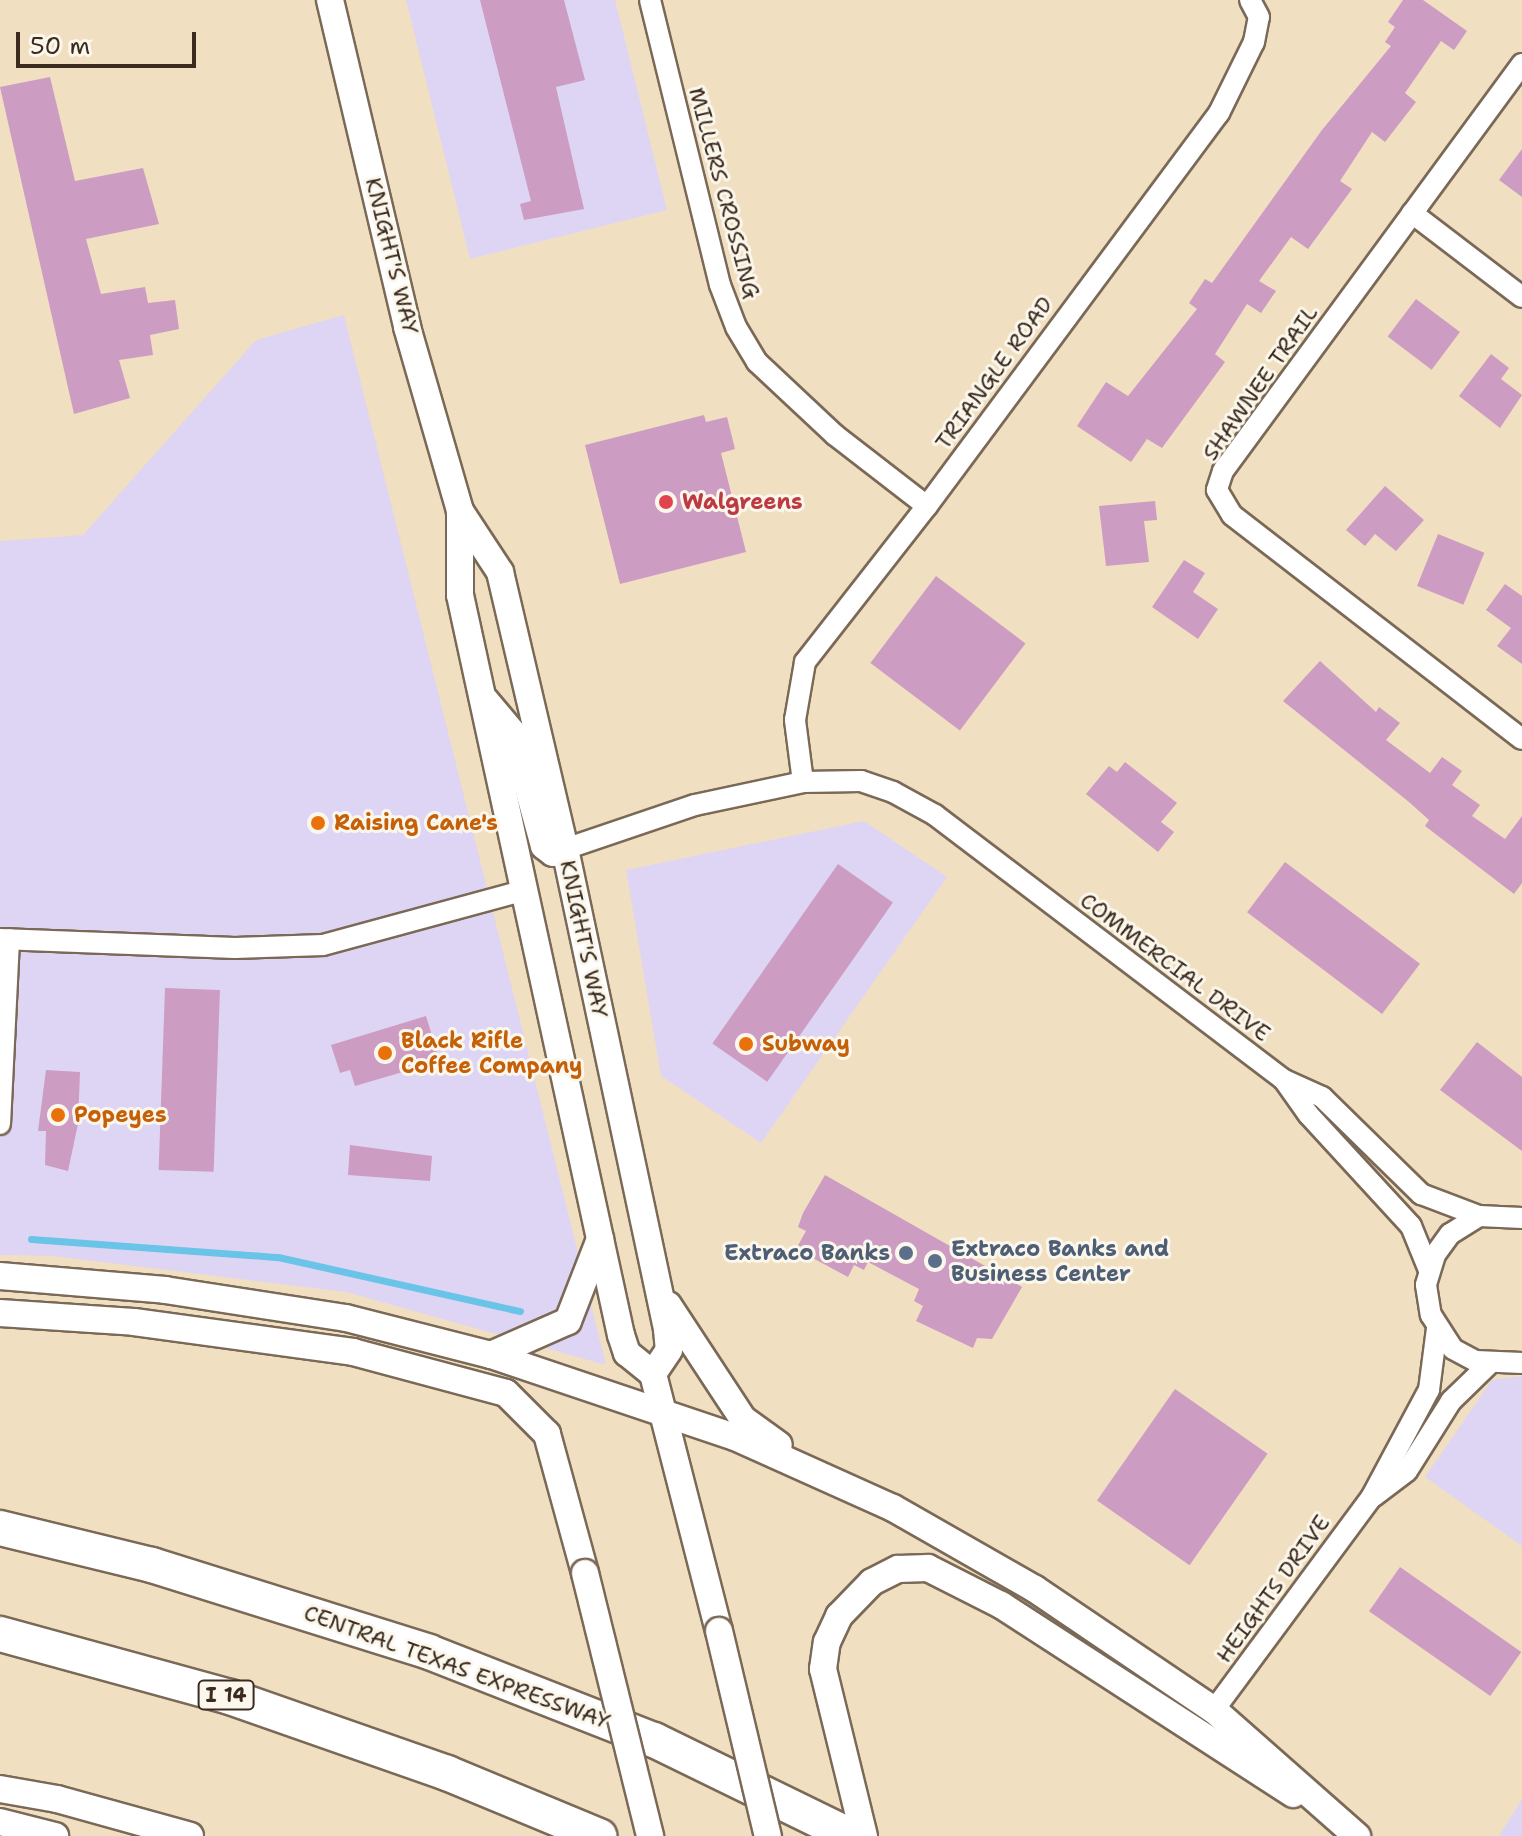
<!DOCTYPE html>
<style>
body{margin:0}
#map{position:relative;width:1522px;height:1836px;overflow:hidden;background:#f1dfc1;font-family:"Shantell Sans",sans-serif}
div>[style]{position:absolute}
.built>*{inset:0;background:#ded5f5}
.stream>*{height:7px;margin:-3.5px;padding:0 3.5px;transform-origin:3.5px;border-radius:3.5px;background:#6ac4e8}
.building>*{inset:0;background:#cc9cc2;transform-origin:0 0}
.roads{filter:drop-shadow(2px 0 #7b6957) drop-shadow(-2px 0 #7b6957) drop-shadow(0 2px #7b6957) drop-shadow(0 -2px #7b6957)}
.minor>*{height:20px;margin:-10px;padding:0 10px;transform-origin:10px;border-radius:10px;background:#fff}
.secondary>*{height:26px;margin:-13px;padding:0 13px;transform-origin:13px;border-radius:13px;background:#fff}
.motorway>*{height:34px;margin:-17px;padding:0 17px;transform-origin:17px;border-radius:17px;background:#fff}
.bridges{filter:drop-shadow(2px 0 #7b6957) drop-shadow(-2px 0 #7b6957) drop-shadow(0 2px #7b6957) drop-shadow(0 -2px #7b6957)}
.secondary-bridge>*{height:26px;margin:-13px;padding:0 13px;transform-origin:13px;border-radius:13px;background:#fff}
.dots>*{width:22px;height:22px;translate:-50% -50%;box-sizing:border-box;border:4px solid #fbf7ec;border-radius:50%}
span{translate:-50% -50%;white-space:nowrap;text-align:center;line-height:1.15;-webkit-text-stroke:6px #fbf7ec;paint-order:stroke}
.shield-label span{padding:2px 6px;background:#fbf7ec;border:2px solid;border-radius:6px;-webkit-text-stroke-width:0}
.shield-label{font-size:20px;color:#3b2a1e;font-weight:700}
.street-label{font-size:22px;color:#3b2a1e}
.health-label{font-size:22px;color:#be3a42;font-weight:700}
.left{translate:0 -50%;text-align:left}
.food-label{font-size:22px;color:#c56008;font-weight:700}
.service-label{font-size:22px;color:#4e5e75;font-weight:700}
.right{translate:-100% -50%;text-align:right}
.scale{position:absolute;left:16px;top:32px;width:180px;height:36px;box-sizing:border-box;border:4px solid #3b2a1e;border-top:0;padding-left:10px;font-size:24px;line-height:28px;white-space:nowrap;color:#3b2a1e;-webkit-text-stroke:6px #fbf7ec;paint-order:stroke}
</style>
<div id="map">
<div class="built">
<i style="clip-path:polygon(406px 0,615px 0,667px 210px,470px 259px)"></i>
<i style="clip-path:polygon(344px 315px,606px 1365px,346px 1292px,53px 1256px,0 1255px,0 541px,83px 535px,256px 340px)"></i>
<i style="clip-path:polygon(864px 821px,947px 877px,761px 1143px,661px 1076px,626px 870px)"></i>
<i style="clip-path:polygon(1522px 1376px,1522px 1546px,1425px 1477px,1492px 1380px)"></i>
<i style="clip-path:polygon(1522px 1799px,1522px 1836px,1499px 1836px)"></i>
</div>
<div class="stream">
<i style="left:31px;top:1239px;width:248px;rotate:4.2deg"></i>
<i style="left:278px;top:1257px;width:248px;rotate:12.6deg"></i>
</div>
<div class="building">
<i style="clip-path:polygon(480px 0,564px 0,585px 80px,556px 87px,584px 209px,524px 220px,520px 204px,531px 201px)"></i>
<i style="clip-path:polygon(1403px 0,1423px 0,1467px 31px,1454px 50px,1441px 41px,1405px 93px,1416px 102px,1385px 142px,1372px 132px,1340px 181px,1352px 189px,1308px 249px,1291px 237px,1259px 281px,1276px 291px,1261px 313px,1247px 304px,1215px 354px,1225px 362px,1162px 448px,1147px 439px,1131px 462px,1077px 426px,1106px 382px,1128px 396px,1197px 309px,1189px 303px,1205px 279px,1212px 283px,1322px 130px,1391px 46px,1385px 42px,1395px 27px,1388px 22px)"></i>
<i style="clip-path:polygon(50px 77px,75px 181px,143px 168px,159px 224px,86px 239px,101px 294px,145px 287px,148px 303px,175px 300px,179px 329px,150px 335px,153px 355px,119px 360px,130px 398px,74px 414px,0 87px)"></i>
<i style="clip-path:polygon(1522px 149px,1522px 197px,1499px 180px)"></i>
<i style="left:1416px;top:299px;width:55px;height:47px;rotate:37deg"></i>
<i style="clip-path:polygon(1491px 354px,1509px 368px,1501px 379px,1522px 395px,1500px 428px,1459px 396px)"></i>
<i style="clip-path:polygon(704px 415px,706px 422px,727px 417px,735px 449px,721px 453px,746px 552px,620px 584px,585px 445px)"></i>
<i style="clip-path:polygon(1385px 486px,1424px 520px,1396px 551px,1375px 534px,1365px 546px,1346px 530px)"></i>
<i style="clip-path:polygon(1155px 501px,1157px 520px,1144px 521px,1149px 562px,1106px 566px,1099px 506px)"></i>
<i style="left:1438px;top:534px;width:50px;height:56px;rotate:22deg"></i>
<i style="clip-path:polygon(1184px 560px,1205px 573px,1193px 592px,1218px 609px,1198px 639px,1152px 607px)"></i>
<i style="left:936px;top:576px;width:112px;height:109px;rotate:37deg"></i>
<i style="clip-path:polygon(1505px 584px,1522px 596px,1522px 664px,1497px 646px,1511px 628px,1486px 610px)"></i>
<i style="clip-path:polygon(1320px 661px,1376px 712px,1379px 707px,1400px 723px,1386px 740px,1430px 773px,1442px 757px,1462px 771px,1452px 785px,1480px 805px,1472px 816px,1505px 839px,1522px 816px,1522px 883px,1514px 894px,1425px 826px,1429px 820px,1409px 802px,1283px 701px)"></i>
<i style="clip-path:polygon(1125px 762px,1177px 803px,1161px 822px,1174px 832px,1158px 852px,1086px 794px,1109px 766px,1117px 772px)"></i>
<i style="left:1285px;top:862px;width:169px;height:63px;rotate:37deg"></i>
<i style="left:838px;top:864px;width:67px;height:219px;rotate:35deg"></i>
<i style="left:165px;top:988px;width:55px;height:182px;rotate:2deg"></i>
<i style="clip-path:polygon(426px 1016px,440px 1061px,355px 1086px,350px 1070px,340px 1073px,331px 1045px)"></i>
<i style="clip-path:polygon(1477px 1042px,1522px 1077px,1522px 1151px,1440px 1090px)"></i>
<i style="clip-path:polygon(46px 1070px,80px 1072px,78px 1124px,68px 1171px,45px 1165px,46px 1131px,38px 1131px)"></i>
<i style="clip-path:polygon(350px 1145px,432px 1156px,430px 1181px,348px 1175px)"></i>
<i style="clip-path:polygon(825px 1175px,1022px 1287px,992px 1339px,977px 1338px,973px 1348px,916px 1321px,923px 1306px,914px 1301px,919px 1289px,868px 1262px,864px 1270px,854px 1265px,848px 1277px,796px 1249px,806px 1231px,798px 1227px,803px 1213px)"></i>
<i style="left:1175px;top:1389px;width:113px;height:136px;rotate:35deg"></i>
<i style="left:1400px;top:1567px;width:148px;height:54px;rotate:35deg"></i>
</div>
<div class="roads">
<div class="minor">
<i style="left:650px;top:0;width:293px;rotate:76.2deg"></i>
<i style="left:720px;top:285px;width:45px;rotate:69.1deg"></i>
<i style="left:736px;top:327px;width:41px;rotate:59deg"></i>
<i style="left:757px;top:362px;width:107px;rotate:43.1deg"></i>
<i style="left:835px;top:435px;width:116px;rotate:37.7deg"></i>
<i style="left:1522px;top:64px;width:505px;rotate:126.3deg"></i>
<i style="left:1223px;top:471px;width:20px;rotate:108deg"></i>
<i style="left:1217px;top:490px;width:29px;rotate:59deg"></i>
<i style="left:1232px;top:515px;width:366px;rotate:37.7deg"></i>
<i style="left:1412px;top:213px;width:138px;rotate:37.4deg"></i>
<i style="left:803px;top:782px;width:63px;rotate:-97.4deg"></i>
<i style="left:795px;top:720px;width:59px;rotate:-80.2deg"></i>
<i style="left:805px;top:662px;width:198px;rotate:-52deg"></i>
<i style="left:927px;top:506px;width:490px;rotate:-53.4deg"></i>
<i style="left:1219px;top:113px;width:79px;rotate:-63.8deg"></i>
<i style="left:1254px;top:42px;width:25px;rotate:-79deg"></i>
<i style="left:1259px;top:17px;width:19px;rotate:-118deg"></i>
<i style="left:565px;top:849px;width:137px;rotate:-18.7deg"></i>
<i style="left:695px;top:805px;width:110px;rotate:-12deg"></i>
<i style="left:803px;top:782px;width:58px;rotate:-1deg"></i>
<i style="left:861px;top:781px;width:34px;rotate:19deg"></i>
<i style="left:893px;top:792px;width:48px;rotate:28.7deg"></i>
<i style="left:935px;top:815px;width:438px;rotate:37.2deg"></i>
<i style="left:1284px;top:1080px;width:42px;rotate:24.1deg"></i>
<i style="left:1322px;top:1097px;width:139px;rotate:44.4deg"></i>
<i style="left:1421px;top:1194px;width:62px;rotate:20.8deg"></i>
<i style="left:0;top:939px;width:235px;rotate:2.2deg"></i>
<i style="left:235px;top:948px;width:88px;rotate:-2deg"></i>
<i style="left:323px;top:945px;width:209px;rotate:-15.2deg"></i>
<i style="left:1284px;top:1080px;width:42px;rotate:54.8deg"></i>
<i style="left:1308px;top:1114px;width:152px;rotate:47.4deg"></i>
<i style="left:1411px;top:1226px;width:48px;rotate:67.8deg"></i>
<i style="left:0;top:1124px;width:185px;rotate:-87.2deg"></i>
<i style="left:1522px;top:1218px;width:43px;rotate:-177.3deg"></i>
<i style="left:1479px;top:1216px;width:34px;rotate:148deg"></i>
<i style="left:1450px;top:1234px;width:26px;rotate:126deg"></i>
<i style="left:1435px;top:1255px;width:31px;rotate:107deg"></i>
<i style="left:1426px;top:1285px;width:30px;rotate:81deg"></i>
<i style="left:1431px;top:1315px;width:40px;rotate:57.1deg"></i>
<i style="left:1453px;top:1349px;width:26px;rotate:28deg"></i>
<i style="left:1476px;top:1361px;width:46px;rotate:2.5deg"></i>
<i style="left:1374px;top:1496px;width:41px;rotate:-37.1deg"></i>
<i style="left:1407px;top:1471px;width:83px;rotate:-57.8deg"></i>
<i style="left:1451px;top:1401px;width:53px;rotate:-44.2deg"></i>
<i style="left:1214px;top:1710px;width:264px;rotate:-53.5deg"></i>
<i style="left:1371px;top:1498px;width:123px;rotate:-61.8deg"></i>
<i style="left:1429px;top:1390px;width:63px;rotate:-82.6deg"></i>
</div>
<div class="secondary">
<i style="left:330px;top:0;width:336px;rotate:76.7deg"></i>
<i style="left:407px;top:327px;width:191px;rotate:73.9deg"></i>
<i style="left:460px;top:511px;width:84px;rotate:90deg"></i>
<i style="left:460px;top:595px;width:757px;rotate:77.73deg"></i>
<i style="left:621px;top:1335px;width:19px;rotate:72deg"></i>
<i style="left:627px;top:1353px;width:33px;rotate:39deg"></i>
<i style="left:653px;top:1374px;width:265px;rotate:75.6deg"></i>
<i style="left:460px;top:511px;width:73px;rotate:56.7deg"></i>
<i style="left:500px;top:572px;width:285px;rotate:76.8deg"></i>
<i style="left:565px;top:849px;width:491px;rotate:78deg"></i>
<i style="left:667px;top:1329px;width:21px;rotate:85deg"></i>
<i style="left:669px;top:1350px;width:29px;rotate:124deg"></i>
<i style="left:485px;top:700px;width:43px;rotate:49.7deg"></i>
<i style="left:513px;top:733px;width:117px;rotate:74.7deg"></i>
<i style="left:544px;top:846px;width:11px;rotate:38deg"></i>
<i style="left:553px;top:853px;width:13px;rotate:-18deg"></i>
<i style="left:0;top:1276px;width:166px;rotate:4.8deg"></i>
<i style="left:165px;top:1290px;width:183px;rotate:8.8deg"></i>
<i style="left:346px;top:1318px;width:150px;rotate:14.3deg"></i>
<i style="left:491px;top:1355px;width:257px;rotate:18.6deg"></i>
<i style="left:735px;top:1437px;width:173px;rotate:24.2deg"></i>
<i style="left:893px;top:1508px;width:163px;rotate:29.7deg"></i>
<i style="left:1035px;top:1589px;width:216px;rotate:34.1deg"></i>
<i style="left:1214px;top:1710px;width:191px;rotate:41.4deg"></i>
<i style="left:668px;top:1305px;width:136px;rotate:56.7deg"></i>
<i style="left:743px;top:1419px;width:44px;rotate:35.8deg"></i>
<i style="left:0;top:1313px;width:134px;rotate:3.8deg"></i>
<i style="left:134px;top:1322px;width:221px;rotate:7.8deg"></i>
<i style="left:353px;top:1352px;width:158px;rotate:15deg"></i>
<i style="left:506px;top:1393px;width:58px;rotate:45deg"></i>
<i style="left:547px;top:1434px;width:144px;rotate:74.7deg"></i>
<i style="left:491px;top:1355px;width:84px;rotate:-23.8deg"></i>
<i style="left:568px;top:1321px;width:88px;rotate:-68.7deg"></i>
<i style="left:0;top:1789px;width:58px;rotate:10deg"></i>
<i style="left:57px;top:1799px;width:138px;rotate:15.5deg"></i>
<i style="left:0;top:1822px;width:57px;rotate:14.3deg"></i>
<i style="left:864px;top:1836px;width:172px;rotate:-103.8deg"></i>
<i style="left:823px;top:1669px;width:27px;rotate:-82deg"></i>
<i style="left:827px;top:1642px;width:29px;rotate:-65deg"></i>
<i style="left:839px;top:1616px;width:47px;rotate:-45.9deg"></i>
<i style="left:872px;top:1582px;width:29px;rotate:-27deg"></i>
<i style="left:898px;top:1569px;width:30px;rotate:-2deg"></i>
<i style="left:928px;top:1568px;width:82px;rotate:26.9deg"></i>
<i style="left:1001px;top:1605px;width:348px;rotate:32.9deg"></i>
</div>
<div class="motorway">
<i style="left:0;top:1528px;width:156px;rotate:13.7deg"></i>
<i style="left:152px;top:1565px;width:290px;rotate:17.4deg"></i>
<i style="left:429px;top:1652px;width:242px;rotate:21.4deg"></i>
<i style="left:654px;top:1740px;width:219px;rotate:26deg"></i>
<i style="left:0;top:1634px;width:238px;rotate:15.3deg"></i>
<i style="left:230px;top:1697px;width:230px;rotate:19.3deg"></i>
<i style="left:447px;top:1773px;width:165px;rotate:22.5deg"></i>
</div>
</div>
<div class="bridges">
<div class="secondary-bridge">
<i style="left:585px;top:1573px;width:271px;rotate:76.1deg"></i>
<i style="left:719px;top:1631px;width:211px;rotate:76.6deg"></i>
</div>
</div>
<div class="dots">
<i style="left:666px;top:502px;background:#e0444e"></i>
<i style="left:318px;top:823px;background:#e8710a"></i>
<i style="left:746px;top:1044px;background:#e8710a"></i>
<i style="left:385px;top:1053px;background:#e8710a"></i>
<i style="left:58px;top:1115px;background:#e8710a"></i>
<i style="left:906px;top:1253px;background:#5c6f8a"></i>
<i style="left:935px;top:1261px;background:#5c6f8a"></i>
</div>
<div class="shield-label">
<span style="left:226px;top:1695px">I 14</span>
</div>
<div class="street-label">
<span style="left:724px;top:193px;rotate:75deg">MILLERS CROSSING</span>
<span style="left:392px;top:256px;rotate:76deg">KNIGHT'S WAY</span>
<span style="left:994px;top:373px;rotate:-54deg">TRIANGLE ROAD</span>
<span style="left:1260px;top:383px;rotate:-55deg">SHAWNEE TRAIL</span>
<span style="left:584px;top:939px;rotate:78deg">KNIGHT'S WAY</span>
<span style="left:1175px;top:967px;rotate:37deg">COMMERCIAL DRIVE</span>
<span style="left:1273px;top:1589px;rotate:-54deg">HEIGHTS DRIVE</span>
<span style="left:457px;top:1667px;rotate:20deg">CENTRAL TEXAS EXPRESSWAY</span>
</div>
<div class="health-label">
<span class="left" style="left:682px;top:502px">Walgreens</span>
</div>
<div class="food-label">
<span class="left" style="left:334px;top:823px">Raising Cane's</span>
<span class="left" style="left:401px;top:1053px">Black Rifle<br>Coffee Company</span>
<span class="left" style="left:762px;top:1044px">Subway</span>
<span class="left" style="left:74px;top:1115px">Popeyes</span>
</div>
<div class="service-label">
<span class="left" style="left:951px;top:1261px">Extraco Banks and<br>Business Center</span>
<span class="right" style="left:890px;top:1253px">Extraco Banks</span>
</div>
<div class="scale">50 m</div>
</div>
